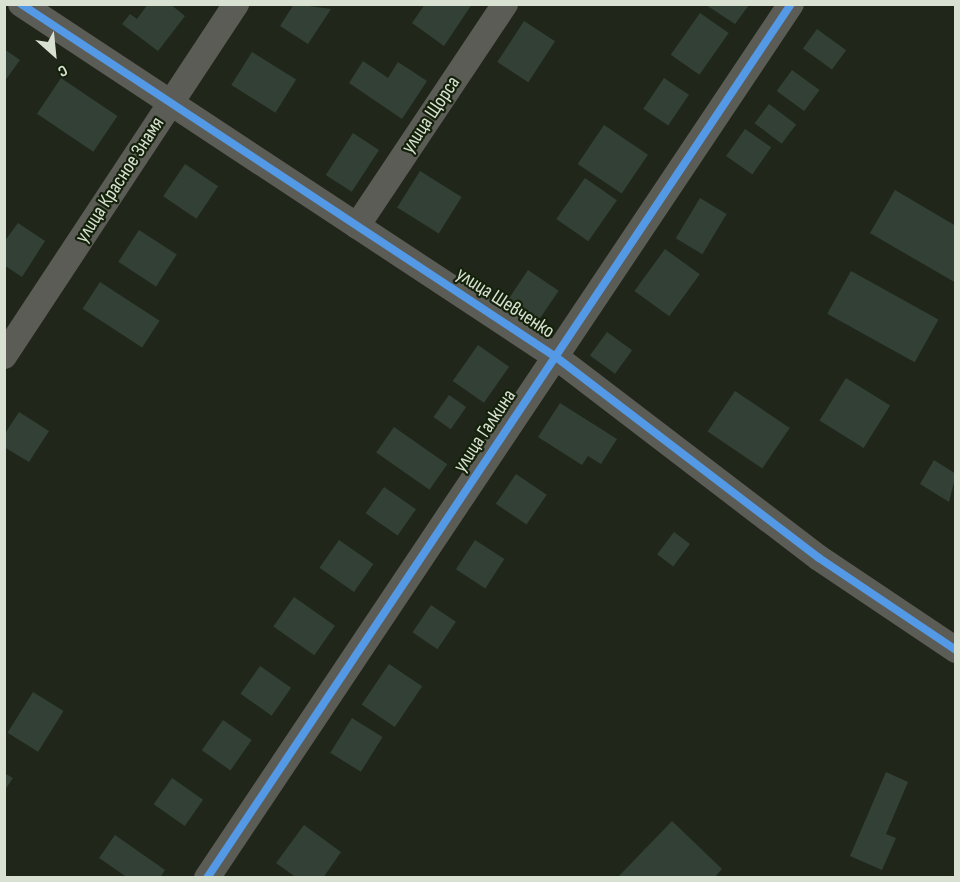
<!DOCTYPE html>
<meta charset="utf-8">
<style>
body{margin:0}
#map{position:relative;width:960px;height:882px;overflow:hidden;background:#20271a;font-family:"Sofia Sans Condensed",sans-serif}
div>[style]{position:absolute}
.building>*{inset:0;background:#324035;transform-origin:0 0}
.minor>*{height:26px;margin:-13px;padding:0 13px;transform-origin:13px;border-radius:13px;background:#5b5c56}
.cycleway>*{height:8px;margin:-4px;padding:0 4px;transform-origin:4px;border-radius:4px;background:#5399e6}
span{translate:-50% -50%;white-space:nowrap;text-align:center;line-height:1.15;-webkit-text-stroke:4.5px #15220b;paint-order:stroke}
.street-label{font-size:20px;color:#d8e1d2}
.frame{position:absolute;inset:0;border:6px solid #d8e1d2;pointer-events:none}
.north{position:absolute;left:24px;top:24px;width:60px;height:60px;-webkit-text-stroke:4px #15220b;paint-order:stroke;rotate:153deg;font-size:16px;font-weight:700;line-height:24px;text-align:center;color:#d8e1d2}
.north::after{content:'';display:block;margin:auto;width:21px;height:27px;background:#d8e1d2;clip-path:polygon(50% 0,100% 100%,50% 72%,0 100%)}
</style>
<div id="map">
<div class="building">
<i style="clip-path:polygon(148px 4px,170px 4px,185px 16px,158px 51px,122px 24px,130px 14px,137px 19px)"></i>
<i style="clip-path:polygon(294px 4px,331px 9px,308px 44px,280px 26px)"></i>
<i style="clip-path:polygon(425px 4px,472px 4px,444px 46px,412px 23px)"></i>
<i style="clip-path:polygon(706px 5px,749px 5px,735px 24px)"></i>
<i style="left:700px;top:13px;width:35px;height:51px;rotate:35deg"></i>
<i style="left:524px;top:21px;width:37px;height:49px;rotate:33deg"></i>
<i style="left:817px;top:29px;width:36px;height:24px;rotate:36deg"></i>
<i style="clip-path:polygon(4px 49px,20px 60px,4px 82px)"></i>
<i style="left:252px;top:52px;width:52px;height:39px;rotate:32deg"></i>
<i style="clip-path:polygon(363px 61px,388px 78px,398px 62px,427px 81px,402px 119px,349px 83px)"></i>
<i style="left:792px;top:70px;width:34px;height:26px;rotate:36deg"></i>
<i style="left:61px;top:78px;width:68px;height:43px;rotate:34deg"></i>
<i style="left:664px;top:78px;width:30px;height:37px;rotate:34deg"></i>
<i style="left:769px;top:104px;width:34px;height:24px;rotate:37deg"></i>
<i style="left:604px;top:125px;width:53px;height:47px;rotate:34deg"></i>
<i style="left:745px;top:129px;width:32px;height:33px;rotate:35deg"></i>
<i style="left:353px;top:133px;width:31px;height:50px;rotate:33deg"></i>
<i style="left:185px;top:164px;width:40px;height:39px;rotate:34deg"></i>
<i style="left:420px;top:171px;width:49px;height:43px;rotate:32deg"></i>
<i style="left:585px;top:178px;width:39px;height:50px;rotate:35deg"></i>
<i style="clip-path:polygon(895px 190px,956px 226px,956px 283px,870px 233px)"></i>
<i style="left:700px;top:198px;width:31px;height:47px;rotate:31deg"></i>
<i style="clip-path:polygon(18px 223px,45px 241px,22px 277px,4px 265px,4px 242px)"></i>
<i style="left:139px;top:230px;width:45px;height:38px;rotate:33deg"></i>
<i style="left:665px;top:249px;width:43px;height:52px;rotate:36deg"></i>
<i style="left:528px;top:270px;width:37px;height:37px;rotate:34deg"></i>
<i style="left:851px;top:271px;width:100px;height:49px;rotate:29deg"></i>
<i style="left:100px;top:282px;width:71px;height:32px;rotate:33deg"></i>
<i style="left:607px;top:332px;width:31px;height:29px;rotate:36deg"></i>
<i style="left:478px;top:345px;width:38px;height:44px;rotate:35deg"></i>
<i style="left:846px;top:378px;width:52px;height:50px;rotate:32deg"></i>
<i style="left:735px;top:391px;width:66px;height:49px;rotate:34deg"></i>
<i style="left:449px;top:395px;width:21px;height:27px;rotate:35deg"></i>
<i style="clip-path:polygon(560px 403px,617px 439px,601px 464px,588px 456px,582px 465px,538px 437px)"></i>
<i style="clip-path:polygon(19px 412px,49px 431px,29px 462px,4px 447px,4px 435px)"></i>
<i style="left:394px;top:427px;width:65px;height:31px;rotate:35deg"></i>
<i style="clip-path:polygon(934px 460px,956px 474px,949px 502px,920px 484px)"></i>
<i style="left:516px;top:474px;width:37px;height:36px;rotate:34deg"></i>
<i style="left:384px;top:487px;width:39px;height:32px;rotate:35deg"></i>
<i style="left:674px;top:532px;width:20px;height:28px;rotate:37deg"></i>
<i style="left:339px;top:540px;width:42px;height:34px;rotate:35deg"></i>
<i style="left:475px;top:540px;width:35px;height:35px;rotate:33deg"></i>
<i style="left:294px;top:597px;width:50px;height:36px;rotate:35deg"></i>
<i style="left:431px;top:605px;width:30px;height:33px;rotate:34deg"></i>
<i style="left:389px;top:664px;width:40px;height:49px;rotate:34deg"></i>
<i style="left:260px;top:666px;width:38px;height:34px;rotate:35deg"></i>
<i style="left:33px;top:692px;width:36px;height:48px;rotate:32deg"></i>
<i style="left:352px;top:718px;width:36px;height:41px;rotate:32deg"></i>
<i style="left:223px;top:720px;width:35px;height:37px;rotate:35deg"></i>
<i style="clip-path:polygon(886px 772px,908px 782px,886px 834px,896px 838px,882px 870px,850px 856px)"></i>
<i style="clip-path:polygon(4px 773px,13px 778px,4px 791px)"></i>
<i style="left:172px;top:778px;width:38px;height:32px;rotate:35deg"></i>
<i style="clip-path:polygon(672px 821px,722px 869px,714px 878px,617px 878px)"></i>
<i style="clip-path:polygon(304px 825px,341px 852px,323px 878px,297px 878px,276px 863px)"></i>
<i style="clip-path:polygon(115px 835px,165px 870px,160px 878px,128px 878px,99px 858px)"></i>
</div>
<div class="minor">
<i style="left:21px;top:4px;width:641px;rotate:33.42deg"></i>
<i style="left:556px;top:357px;width:331px;rotate:37.4deg"></i>
<i style="left:819px;top:558px;width:165px;rotate:33.9deg"></i>
<i style="left:357px;top:226px;width:267px;rotate:-56.3deg"></i>
<i style="left:4px;top:356px;width:422px;rotate:-56.6deg"></i>
<i style="left:207px;top:878px;width:1051px;rotate:-56.25deg"></i>
</div>
<div class="cycleway">
<i style="left:21px;top:4px;width:641px;rotate:33.42deg"></i>
<i style="left:556px;top:357px;width:331px;rotate:37.4deg"></i>
<i style="left:819px;top:558px;width:165px;rotate:33.9deg"></i>
<i style="left:207px;top:878px;width:1051px;rotate:-56.25deg"></i>
</div>
<div class="street-label">
<span style="left:431px;top:115px;rotate:-56deg">улица Щорса</span>
<span style="left:120px;top:180px;rotate:-57deg">улица Красное Знамя</span>
<span style="left:505px;top:303px;rotate:33deg">улица Шевченко</span>
<span style="left:485px;top:431px;rotate:-56deg">улица Галкина</span>
</div>
<div class="frame"></div>
<div class="north">С</div>
</div>
